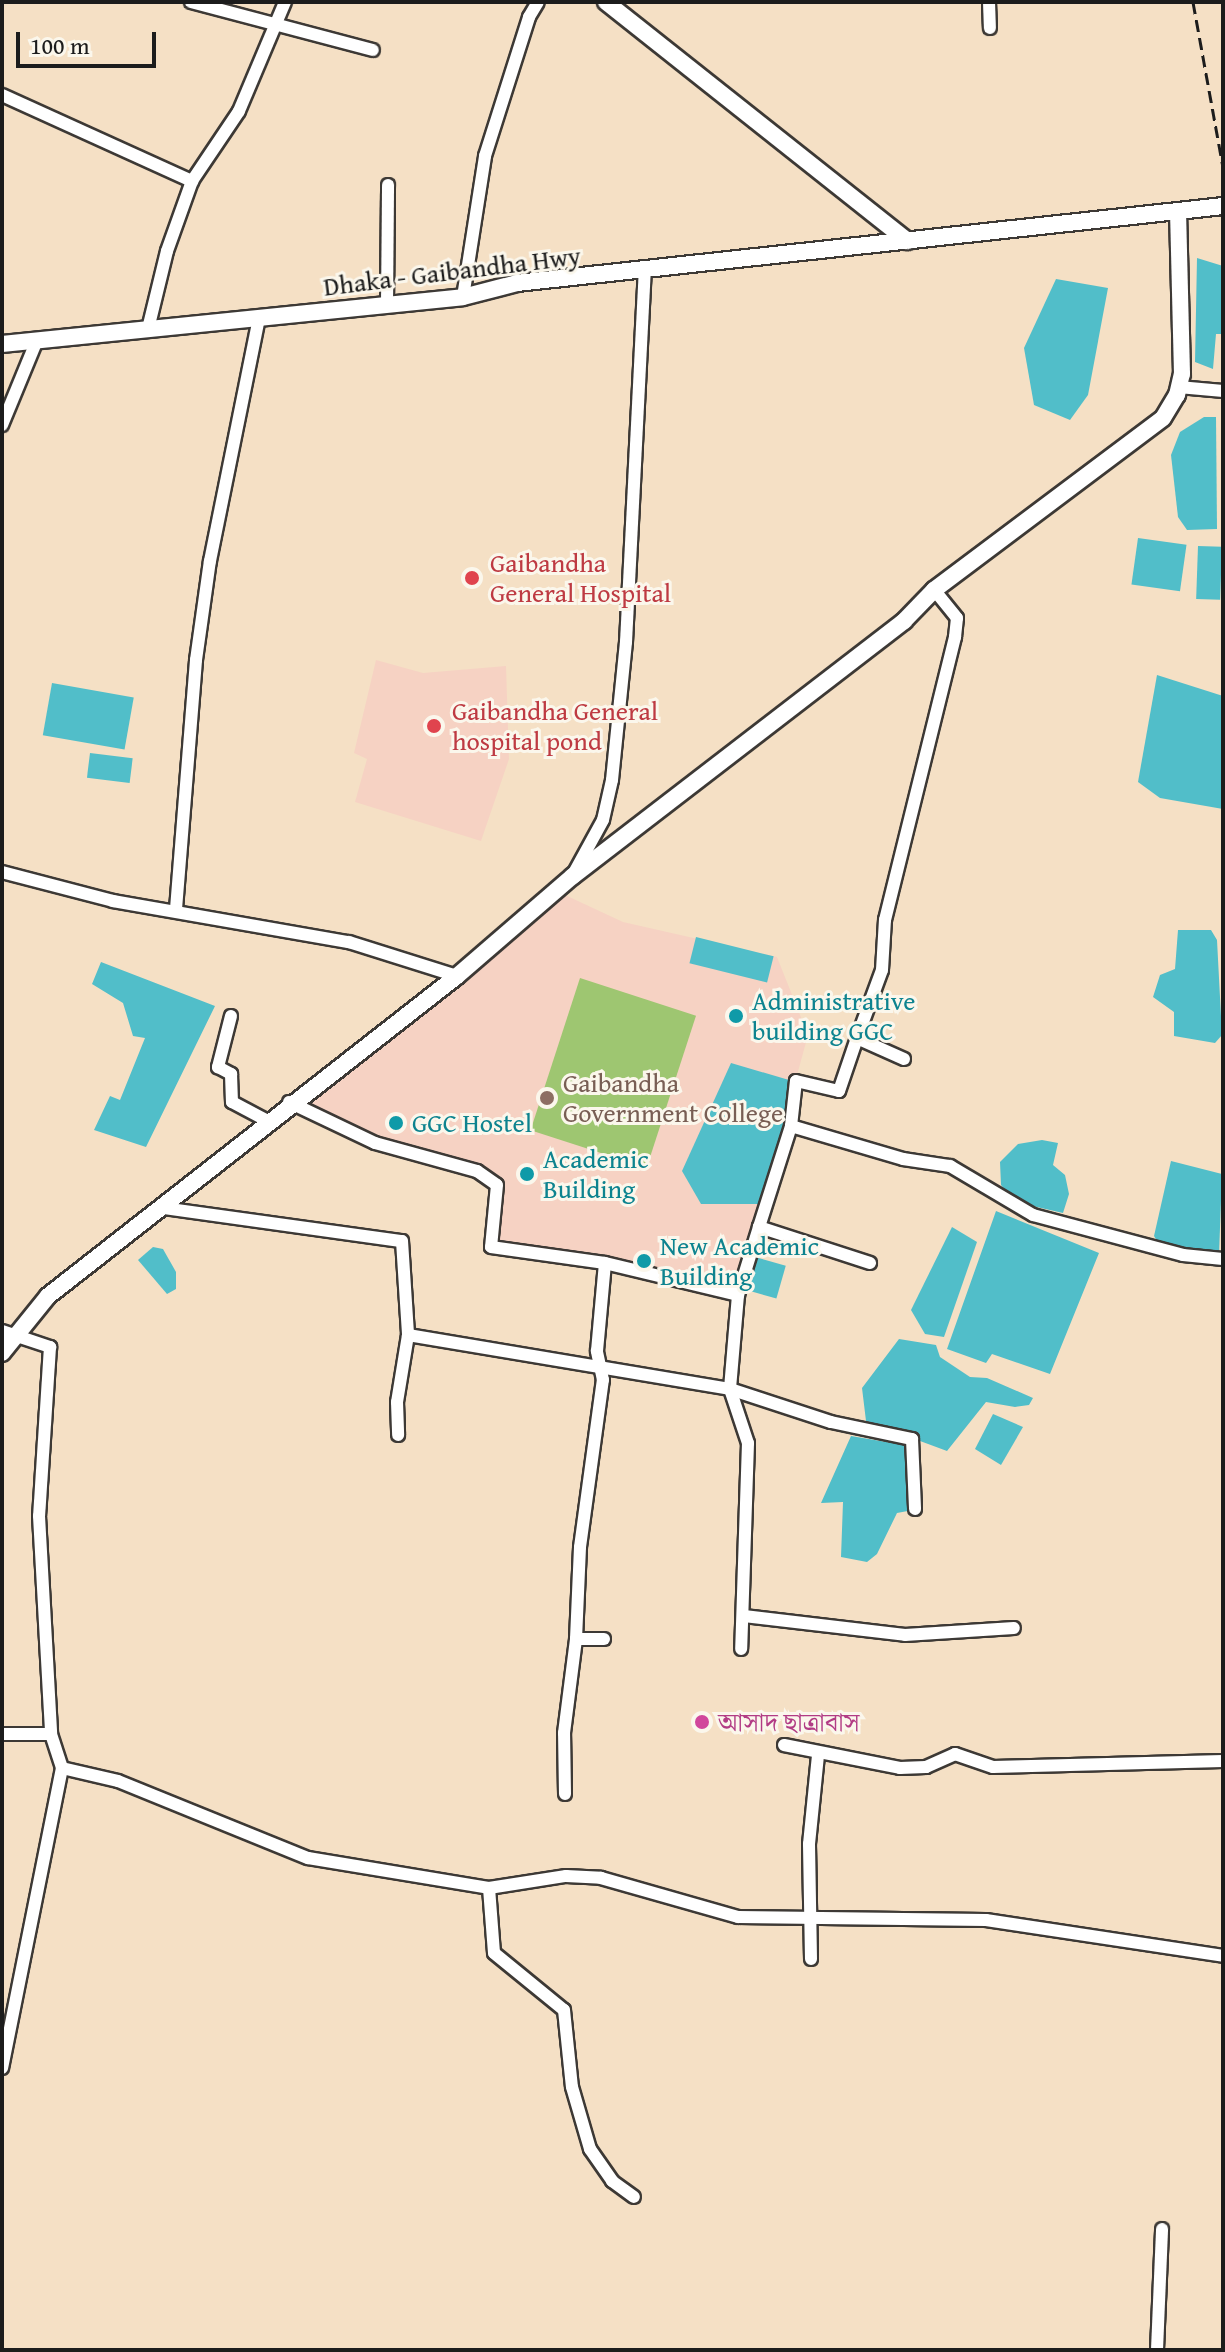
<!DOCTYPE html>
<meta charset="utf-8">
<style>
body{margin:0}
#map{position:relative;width:1225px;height:2352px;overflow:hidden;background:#f5e0c5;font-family:"Gentium Book Plus","Noto Serif Bengali",serif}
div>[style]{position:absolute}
.built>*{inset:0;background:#f6d2c3}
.green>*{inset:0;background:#9ec671;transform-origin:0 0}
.water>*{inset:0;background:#51bec9;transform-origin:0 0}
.roads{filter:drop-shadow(2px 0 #3d3935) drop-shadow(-2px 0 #3d3935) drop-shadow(0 2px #3d3935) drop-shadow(0 -2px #3d3935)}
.minor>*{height:12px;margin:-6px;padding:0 6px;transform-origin:6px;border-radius:6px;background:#fff}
.major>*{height:16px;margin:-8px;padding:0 8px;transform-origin:8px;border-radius:8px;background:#fff}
.rail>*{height:3px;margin-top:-1.5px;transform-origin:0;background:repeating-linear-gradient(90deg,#1c1c1c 0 12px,transparent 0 18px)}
.dots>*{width:22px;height:22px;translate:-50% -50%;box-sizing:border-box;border:4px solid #fbf7ec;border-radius:50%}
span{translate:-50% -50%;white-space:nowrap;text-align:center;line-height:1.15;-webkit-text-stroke:6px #fbf7ec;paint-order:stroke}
.street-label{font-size:26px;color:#1c1c1c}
.health-label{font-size:26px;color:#be3a42}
.left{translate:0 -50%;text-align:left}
.culture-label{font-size:26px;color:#0d838f}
.education-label{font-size:26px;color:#785e54}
.hotel-label{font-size:26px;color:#b23c85}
.frame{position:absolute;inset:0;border:4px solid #1c1c1c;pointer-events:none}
.scale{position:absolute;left:16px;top:32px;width:140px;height:36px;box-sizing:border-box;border:4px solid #1c1c1c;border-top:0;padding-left:10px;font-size:24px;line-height:28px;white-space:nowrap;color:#1c1c1c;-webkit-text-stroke:6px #fbf7ec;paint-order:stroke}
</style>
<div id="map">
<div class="built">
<i style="clip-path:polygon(376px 660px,423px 673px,506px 666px,509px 759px,481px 841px,355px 802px,367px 759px,354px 753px)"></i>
<i style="clip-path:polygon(565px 895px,623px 922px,777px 957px,808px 1035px,737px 1294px,492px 1246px,498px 1185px,298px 1104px)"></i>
</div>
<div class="green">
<i style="left:580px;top:978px;width:122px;height:160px;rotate:18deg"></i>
</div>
<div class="water">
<i style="clip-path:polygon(1197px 258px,1223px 266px,1223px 334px,1216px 334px,1213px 369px,1195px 362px)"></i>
<i style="clip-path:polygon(1056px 279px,1108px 288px,1088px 395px,1070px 420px,1034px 405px,1024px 348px)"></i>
<i style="clip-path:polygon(1204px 417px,1216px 417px,1217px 529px,1187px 530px,1178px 517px,1171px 455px,1180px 432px)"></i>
<i style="left:1138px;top:538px;width:49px;height:47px;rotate:8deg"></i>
<i style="left:1198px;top:546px;width:24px;height:53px;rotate:2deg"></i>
<i style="clip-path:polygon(1157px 675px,1223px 696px,1223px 809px,1160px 798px,1138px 782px)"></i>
<i style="left:52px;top:683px;width:83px;height:53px;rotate:10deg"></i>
<i style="left:90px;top:753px;width:43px;height:25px;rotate:7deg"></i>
<i style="clip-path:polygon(1178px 930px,1211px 930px,1217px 940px,1222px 1035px,1215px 1043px,1174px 1036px,1174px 1012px,1153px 997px,1160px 975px,1175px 969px)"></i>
<i style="left:696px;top:937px;width:80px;height:27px;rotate:14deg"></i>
<i style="clip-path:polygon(101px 962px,215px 1006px,146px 1147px,94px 1130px,110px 1096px,120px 1100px,145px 1038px,133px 1036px,123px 1003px,92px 984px)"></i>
<i style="clip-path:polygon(731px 1063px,789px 1080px,783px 1129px,758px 1204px,701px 1204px,682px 1171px)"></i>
<i style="clip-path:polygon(1042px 1140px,1058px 1143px,1053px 1165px,1065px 1175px,1069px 1194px,1063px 1213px,1015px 1202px,1001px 1185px,1000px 1162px,1018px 1144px)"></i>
<i style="clip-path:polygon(1171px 1161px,1222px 1174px,1219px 1255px,1159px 1244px,1154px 1236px)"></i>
<i style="clip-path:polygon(996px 1211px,1099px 1253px,1050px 1374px,992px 1354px,986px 1363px,947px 1349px)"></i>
<i style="clip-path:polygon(952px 1227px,977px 1242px,944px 1337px,925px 1334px,911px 1310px)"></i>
<i style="clip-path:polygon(153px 1247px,163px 1249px,176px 1272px,176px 1289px,167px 1294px,138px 1260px)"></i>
<i style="left:755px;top:1257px;width:32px;height:34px;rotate:16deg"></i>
<i style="clip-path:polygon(899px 1339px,936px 1345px,940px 1357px,970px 1377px,987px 1378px,1033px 1398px,1029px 1405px,1015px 1407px,986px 1402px,947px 1451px,866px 1421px,862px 1388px)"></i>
<i style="clip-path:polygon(993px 1414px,1023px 1427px,1001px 1465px,975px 1449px)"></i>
<i style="clip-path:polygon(851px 1436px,916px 1447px,913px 1510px,897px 1513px,877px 1554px,867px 1562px,841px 1557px,843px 1502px,821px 1503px)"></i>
</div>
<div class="roads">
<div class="minor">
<i style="left:191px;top:2px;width:188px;rotate:14.8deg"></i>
<i style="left:989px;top:2px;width:26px;rotate:88deg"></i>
<i style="left:2px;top:95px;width:209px;rotate:24.4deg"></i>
<i style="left:463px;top:297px;width:143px;rotate:-81.1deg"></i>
<i style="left:485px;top:156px;width:146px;rotate:-72.4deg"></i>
<i style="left:529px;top:17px;width:17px;rotate:-59deg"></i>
<i style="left:387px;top:305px;width:120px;rotate:-89.5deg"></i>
<i style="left:148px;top:329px;width:80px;rotate:-76.3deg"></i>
<i style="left:167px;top:251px;width:74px;rotate:-70.3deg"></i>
<i style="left:192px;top:181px;width:84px;rotate:-56.1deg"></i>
<i style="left:239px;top:111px;width:118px;rotate:-67.1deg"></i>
<i style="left:1179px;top:387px;width:44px;rotate:5.2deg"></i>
<i style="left:2px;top:425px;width:92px;rotate:-67.6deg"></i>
<i style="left:2px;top:872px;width:115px;rotate:14.6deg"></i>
<i style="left:113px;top:901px;width:240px;rotate:9.9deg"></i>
<i style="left:349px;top:942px;width:113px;rotate:17.5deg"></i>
<i style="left:574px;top:873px;width:60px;rotate:-61.3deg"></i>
<i style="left:603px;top:820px;width:41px;rotate:-77.3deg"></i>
<i style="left:612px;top:780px;width:139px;rotate:-84.2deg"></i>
<i style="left:626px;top:642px;width:371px;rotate:-87.1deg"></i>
<i style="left:176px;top:909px;width:250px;rotate:-85.4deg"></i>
<i style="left:196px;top:660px;width:100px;rotate:-82deg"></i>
<i style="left:210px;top:561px;width:247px;rotate:-78.6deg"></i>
<i style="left:231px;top:1016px;width:53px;rotate:104.3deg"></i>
<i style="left:218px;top:1067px;width:15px;rotate:28deg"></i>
<i style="left:231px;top:1074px;width:28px;rotate:88deg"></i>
<i style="left:232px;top:1102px;width:40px;rotate:28deg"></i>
<i style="left:904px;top:1059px;width:51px;rotate:-155.9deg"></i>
<i style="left:857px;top:1038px;width:72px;rotate:-69.8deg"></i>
<i style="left:882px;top:970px;width:50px;rotate:-86.6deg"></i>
<i style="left:885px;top:920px;width:292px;rotate:-76.1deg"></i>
<i style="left:955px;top:637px;width:19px;rotate:-84deg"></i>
<i style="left:957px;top:618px;width:36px;rotate:-129deg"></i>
<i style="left:289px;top:1102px;width:95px;rotate:25.5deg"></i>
<i style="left:375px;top:1143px;width:106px;rotate:15.4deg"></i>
<i style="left:477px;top:1171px;width:24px;rotate:35deg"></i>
<i style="left:497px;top:1185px;width:62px;rotate:95.5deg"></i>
<i style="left:491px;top:1247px;width:115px;rotate:8deg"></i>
<i style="left:605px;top:1263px;width:137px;rotate:13.5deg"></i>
<i style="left:791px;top:1126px;width:117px;rotate:16.4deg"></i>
<i style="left:903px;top:1159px;width:48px;rotate:8.5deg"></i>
<i style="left:950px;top:1166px;width:96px;rotate:30.6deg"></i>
<i style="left:1033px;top:1215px;width:155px;rotate:14.9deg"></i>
<i style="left:1183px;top:1255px;width:40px;rotate:5.7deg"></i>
<i style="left:163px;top:1208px;width:241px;rotate:7.9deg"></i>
<i style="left:402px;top:1241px;width:94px;rotate:86.3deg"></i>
<i style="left:408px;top:1335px;width:68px;rotate:99.3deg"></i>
<i style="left:397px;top:1402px;width:33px;rotate:88deg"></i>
<i style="left:759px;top:1227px;width:106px;rotate:-72.4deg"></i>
<i style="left:791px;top:1126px;width:45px;rotate:-83.7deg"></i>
<i style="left:796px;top:1081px;width:44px;rotate:13.1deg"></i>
<i style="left:839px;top:1091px;width:56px;rotate:-71.2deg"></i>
<i style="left:870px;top:1263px;width:117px;rotate:-162deg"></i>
<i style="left:759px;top:1227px;width:71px;rotate:107.2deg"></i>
<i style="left:738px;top:1295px;width:94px;rotate:94.9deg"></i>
<i style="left:730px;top:1389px;width:106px;rotate:18.1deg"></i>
<i style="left:831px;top:1422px;width:83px;rotate:11.9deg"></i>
<i style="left:912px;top:1439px;width:70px;rotate:87.5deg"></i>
<i style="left:2px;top:1331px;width:51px;rotate:18.4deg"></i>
<i style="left:50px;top:1347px;width:169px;rotate:93.7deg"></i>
<i style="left:39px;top:1516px;width:218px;rotate:86.8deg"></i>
<i style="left:51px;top:1734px;width:36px;rotate:72deg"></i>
<i style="left:62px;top:1768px;width:306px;rotate:101.3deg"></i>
<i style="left:408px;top:1335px;width:326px;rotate:9.5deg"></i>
<i style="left:730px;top:1389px;width:57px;rotate:71.6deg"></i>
<i style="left:748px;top:1443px;width:206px;rotate:91.9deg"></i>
<i style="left:744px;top:1616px;width:162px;rotate:6.7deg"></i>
<i style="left:905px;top:1635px;width:109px;rotate:-3.7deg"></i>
<i style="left:576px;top:1639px;width:28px"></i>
<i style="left:2px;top:1734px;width:49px"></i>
<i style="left:784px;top:1745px;width:118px;rotate:11.2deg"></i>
<i style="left:900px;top:1768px;width:26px;rotate:-2deg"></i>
<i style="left:926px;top:1767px;width:32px;rotate:-24deg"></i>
<i style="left:955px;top:1754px;width:40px;rotate:18.9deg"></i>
<i style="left:993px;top:1767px;width:230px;rotate:-1.5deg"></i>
<i style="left:62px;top:1768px;width:57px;rotate:13.1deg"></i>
<i style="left:118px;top:1781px;width:205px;rotate:22.1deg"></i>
<i style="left:308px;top:1858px;width:183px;rotate:9.4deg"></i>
<i style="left:489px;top:1888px;width:78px;rotate:-8.9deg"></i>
<i style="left:566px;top:1876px;width:35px;rotate:3deg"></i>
<i style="left:601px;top:1878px;width:142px;rotate:15.9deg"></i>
<i style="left:738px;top:1917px;width:248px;rotate:0.7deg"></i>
<i style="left:986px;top:1920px;width:240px;rotate:8.6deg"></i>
<i style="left:565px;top:1794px;width:61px;rotate:-90.9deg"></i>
<i style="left:564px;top:1733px;width:95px;rotate:-82.7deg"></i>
<i style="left:576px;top:1639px;width:92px;rotate:-87.5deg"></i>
<i style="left:580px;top:1547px;width:169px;rotate:-82.2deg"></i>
<i style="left:603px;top:1380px;width:30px;rotate:-102deg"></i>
<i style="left:597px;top:1351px;width:88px;rotate:-84.8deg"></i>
<i style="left:489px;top:1888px;width:65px;rotate:85.6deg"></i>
<i style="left:494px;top:1953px;width:90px;rotate:39.2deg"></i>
<i style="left:564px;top:2010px;width:77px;rotate:84.1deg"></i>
<i style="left:572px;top:2087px;width:65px;rotate:73.8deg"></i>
<i style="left:590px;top:2149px;width:39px;rotate:55deg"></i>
<i style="left:612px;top:2181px;width:27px;rotate:36deg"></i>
<i style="left:811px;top:1959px;width:115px;rotate:-91deg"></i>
<i style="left:809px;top:1844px;width:89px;rotate:-84.2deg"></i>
<i style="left:1157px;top:2350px;width:121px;rotate:-87.6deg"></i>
</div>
<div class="major">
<i style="left:606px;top:2px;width:385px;rotate:38.4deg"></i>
<i style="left:2px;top:344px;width:463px;rotate:-5.8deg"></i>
<i style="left:463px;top:297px;width:56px;rotate:-14.5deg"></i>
<i style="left:517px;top:283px;width:710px;rotate:-6.22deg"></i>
<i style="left:2px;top:1353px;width:73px;rotate:-51.1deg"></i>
<i style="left:48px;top:1296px;width:519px;rotate:-38.04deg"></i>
<i style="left:457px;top:976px;width:153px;rotate:-40.8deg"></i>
<i style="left:573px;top:876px;width:418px;rotate:-37.6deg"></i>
<i style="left:904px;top:621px;width:43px;rotate:-45.9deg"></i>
<i style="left:934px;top:590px;width:286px;rotate:-36.9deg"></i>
<i style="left:1163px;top:418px;width:27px;rotate:-59deg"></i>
<i style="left:1177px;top:395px;width:22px;rotate:-77deg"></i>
<i style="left:1182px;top:374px;width:160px;rotate:-91.4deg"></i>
</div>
</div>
<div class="rail">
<i style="left:1193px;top:2px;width:168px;rotate:79.7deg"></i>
</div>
<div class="dots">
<i style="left:472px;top:578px;background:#e0444e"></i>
<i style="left:434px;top:726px;background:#e0444e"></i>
<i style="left:736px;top:1016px;background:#0f9aa8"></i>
<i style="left:547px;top:1098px;background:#8d6e63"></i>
<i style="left:396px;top:1123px;background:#0f9aa8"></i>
<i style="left:527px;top:1174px;background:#0f9aa8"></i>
<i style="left:644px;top:1261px;background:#0f9aa8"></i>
<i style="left:702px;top:1722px;background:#d1479c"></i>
</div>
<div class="street-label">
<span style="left:452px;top:271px;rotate:-7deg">Dhaka - Gaibandha Hwy</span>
</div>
<div class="health-label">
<span class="left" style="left:490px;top:578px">Gaibandha<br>General Hospital</span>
<span class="left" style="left:452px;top:726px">Gaibandha General<br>hospital pond</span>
</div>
<div class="culture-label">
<span class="left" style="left:752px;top:1016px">Administrative<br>building GGC</span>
<span class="left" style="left:412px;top:1123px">GGC Hostel</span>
<span class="left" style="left:543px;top:1174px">Academic<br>Building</span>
<span class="left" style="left:660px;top:1261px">New Academic<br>Building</span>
</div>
<div class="education-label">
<span class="left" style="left:563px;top:1098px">Gaibandha<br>Government College</span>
</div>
<div class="hotel-label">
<span class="left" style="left:718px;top:1722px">আসাদ ছাত্রাবাস</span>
</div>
<div class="frame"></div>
<div class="scale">100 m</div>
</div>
